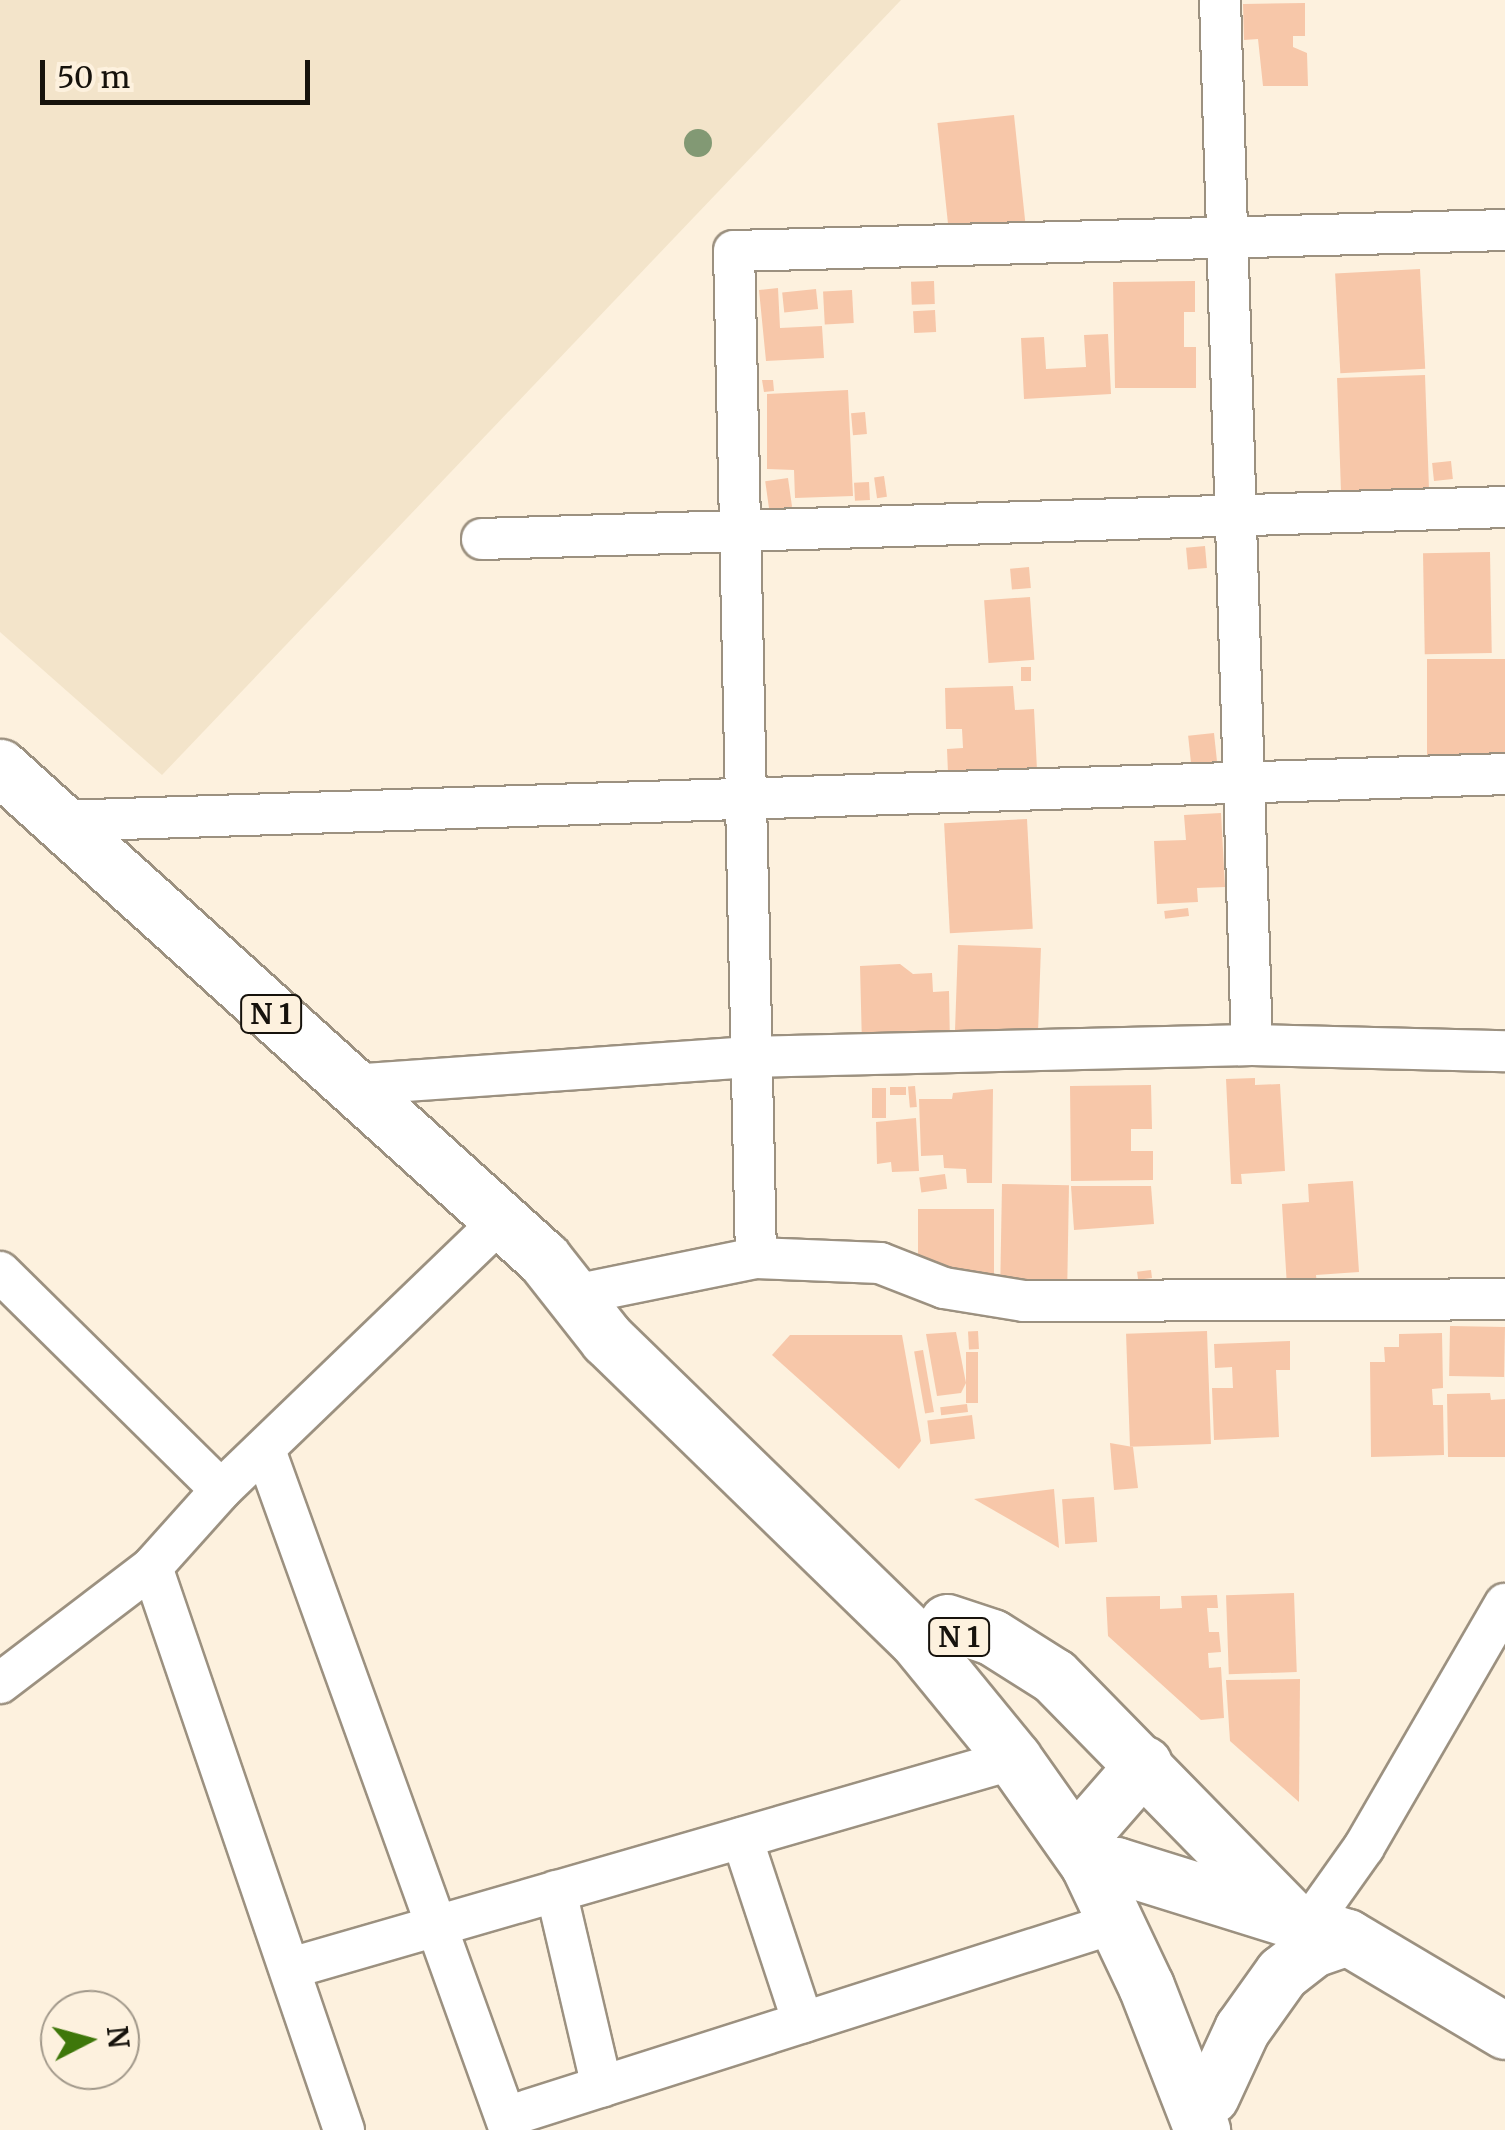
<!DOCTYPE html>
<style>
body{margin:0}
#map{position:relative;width:1505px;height:2130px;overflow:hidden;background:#fdf1de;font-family:Merriweather,serif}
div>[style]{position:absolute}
.built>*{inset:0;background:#f3e4ca}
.building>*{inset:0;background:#f7c7a9;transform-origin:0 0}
.roads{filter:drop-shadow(2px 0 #9c9180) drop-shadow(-2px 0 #9c9180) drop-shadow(0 2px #9c9180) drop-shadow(0 -2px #9c9180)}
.street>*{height:40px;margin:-20px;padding:0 20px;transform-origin:20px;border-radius:20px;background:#fff}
.secondary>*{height:55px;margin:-27.5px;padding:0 27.5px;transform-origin:27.5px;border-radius:27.5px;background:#fff}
.highway>*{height:55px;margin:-27.5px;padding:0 27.5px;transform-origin:27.5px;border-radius:27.5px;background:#fff}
.trees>*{width:28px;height:28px;margin:-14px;border-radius:50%;background:#829974}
span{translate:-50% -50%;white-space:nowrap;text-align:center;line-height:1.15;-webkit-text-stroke:9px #fdf1de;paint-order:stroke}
.shield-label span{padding:2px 8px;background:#fdf1de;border:2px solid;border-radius:8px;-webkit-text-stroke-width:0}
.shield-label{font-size:28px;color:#16120c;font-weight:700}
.north{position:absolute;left:40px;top:1990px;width:100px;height:100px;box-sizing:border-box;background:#fdf1de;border:2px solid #a1988a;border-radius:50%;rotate:84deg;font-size:28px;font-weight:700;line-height:40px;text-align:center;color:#16120c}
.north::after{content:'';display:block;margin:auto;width:35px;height:45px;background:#3e770a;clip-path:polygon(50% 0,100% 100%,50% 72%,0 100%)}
.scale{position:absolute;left:40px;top:60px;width:270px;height:45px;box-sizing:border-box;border:5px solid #16120c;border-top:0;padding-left:12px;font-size:30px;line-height:35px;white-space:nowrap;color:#16120c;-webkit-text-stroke:8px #fdf1de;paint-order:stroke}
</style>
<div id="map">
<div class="built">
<i style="clip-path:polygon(0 0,901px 0,162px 775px,0 632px)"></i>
</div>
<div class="building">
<i style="clip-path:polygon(1305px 3px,1305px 36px,1293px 36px,1293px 47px,1307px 53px,1308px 86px,1263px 86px,1258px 39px,1244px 40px,1243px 4px)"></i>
<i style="left:1014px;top:115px;width:115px;height:77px;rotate:84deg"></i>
<i style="left:1420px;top:269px;width:100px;height:85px;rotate:87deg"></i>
<i style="left:934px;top:281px;width:23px;height:23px;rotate:88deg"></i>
<i style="clip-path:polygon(1195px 281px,1195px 312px,1184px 312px,1184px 347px,1196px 347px,1196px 388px,1115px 388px,1113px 282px)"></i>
<i style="clip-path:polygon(778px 288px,780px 328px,822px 326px,824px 358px,766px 361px,759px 290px)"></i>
<i style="left:816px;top:289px;width:20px;height:34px;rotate:84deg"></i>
<i style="left:852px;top:290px;width:33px;height:29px;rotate:87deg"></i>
<i style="left:935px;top:310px;width:22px;height:22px;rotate:87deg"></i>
<i style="clip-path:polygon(1108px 334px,1111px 394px,1024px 399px,1021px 338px,1044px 337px,1046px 369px,1086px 367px,1084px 335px)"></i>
<i style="left:1425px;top:375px;width:121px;height:88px;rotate:88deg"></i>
<i style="clip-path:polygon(762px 380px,773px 380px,774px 391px,764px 392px)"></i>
<i style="clip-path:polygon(848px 390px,853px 496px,795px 498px,794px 470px,767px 469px,767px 394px)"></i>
<i style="left:865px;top:412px;width:22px;height:14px;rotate:85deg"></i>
<i style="left:1451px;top:461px;width:18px;height:19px;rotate:84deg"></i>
<i style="left:884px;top:476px;width:21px;height:10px;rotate:82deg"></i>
<i style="left:788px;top:478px;width:29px;height:23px;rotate:82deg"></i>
<i style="left:869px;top:482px;width:18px;height:15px;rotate:87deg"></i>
<i style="left:1205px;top:546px;width:22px;height:19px;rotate:85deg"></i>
<i style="left:1490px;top:552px;width:101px;height:67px;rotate:89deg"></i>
<i style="left:1029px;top:567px;width:21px;height:19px;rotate:85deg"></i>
<i style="left:1030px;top:597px;width:63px;height:46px;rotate:86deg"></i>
<i style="left:1505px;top:659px;width:110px;height:78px;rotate:90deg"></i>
<i style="left:1021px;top:667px;width:10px;height:14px"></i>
<i style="clip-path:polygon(1013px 686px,1015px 710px,1034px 709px,1037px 770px,948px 773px,947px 749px,963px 748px,962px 729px,946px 729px,945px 688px)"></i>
<i style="left:1214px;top:733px;width:30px;height:26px;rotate:84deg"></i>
<i style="clip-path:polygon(1221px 813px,1225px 887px,1197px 888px,1198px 902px,1157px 904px,1154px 841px,1186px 840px,1184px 815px)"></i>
<i style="left:1027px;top:819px;width:110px;height:83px;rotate:87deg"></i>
<i style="left:1188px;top:908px;width:8px;height:24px;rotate:83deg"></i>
<i style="left:958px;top:945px;width:83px;height:85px;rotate:2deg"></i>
<i style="clip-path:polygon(900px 964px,913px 974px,932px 973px,933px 992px,949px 991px,950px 1044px,862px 1046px,860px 966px)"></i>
<i style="clip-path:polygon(1255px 1078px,1255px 1085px,1280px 1084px,1285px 1171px,1241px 1174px,1242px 1184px,1231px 1184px,1226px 1079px)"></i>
<i style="clip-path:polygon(1151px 1085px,1152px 1129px,1131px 1129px,1131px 1151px,1153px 1151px,1153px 1180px,1071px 1181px,1070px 1086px)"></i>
<i style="left:915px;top:1086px;width:21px;height:7px;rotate:85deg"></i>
<i style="left:906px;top:1087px;width:8px;height:16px;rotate:90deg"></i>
<i style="left:872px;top:1088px;width:14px;height:30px"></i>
<i style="clip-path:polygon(993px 1089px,992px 1183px,967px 1183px,966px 1169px,944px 1168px,943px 1155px,921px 1156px,919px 1099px,952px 1099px,953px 1093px)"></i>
<i style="clip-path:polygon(916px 1118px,919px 1171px,892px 1172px,891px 1162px,877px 1164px,876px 1122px)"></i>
<i style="left:945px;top:1174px;width:15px;height:26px;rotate:82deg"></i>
<i style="clip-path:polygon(1353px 1181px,1359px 1272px,1316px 1275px,1317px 1285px,1287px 1287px,1282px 1204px,1309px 1202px,1308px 1184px)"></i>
<i style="left:1002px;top:1184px;width:67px;height:100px;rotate:1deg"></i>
<i style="clip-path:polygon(1071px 1186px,1151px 1186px,1154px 1224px,1074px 1230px)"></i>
<i style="left:918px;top:1209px;width:76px;height:93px"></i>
<i style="left:1151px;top:1270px;width:8px;height:14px;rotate:83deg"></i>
<i style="left:1450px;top:1326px;width:55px;height:50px;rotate:1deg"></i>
<i style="left:978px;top:1331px;width:18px;height:10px;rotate:87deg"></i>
<i style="left:1207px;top:1331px;width:113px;height:81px;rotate:88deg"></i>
<i style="clip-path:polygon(956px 1332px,966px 1383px,961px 1393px,937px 1396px,926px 1334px)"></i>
<i style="clip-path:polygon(1442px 1333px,1443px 1388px,1432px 1389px,1433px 1405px,1443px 1405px,1444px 1455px,1371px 1457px,1370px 1362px,1385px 1362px,1384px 1347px,1399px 1347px,1399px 1334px)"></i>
<i style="clip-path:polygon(790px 1335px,902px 1335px,921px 1441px,899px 1469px,772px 1355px)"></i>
<i style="clip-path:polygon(1290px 1341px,1290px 1370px,1276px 1370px,1279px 1437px,1214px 1440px,1212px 1388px,1233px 1388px,1232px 1367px,1215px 1368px,1214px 1344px)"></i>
<i style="left:923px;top:1350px;width:63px;height:9px;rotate:80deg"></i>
<i style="left:966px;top:1352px;width:12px;height:51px"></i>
<i style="clip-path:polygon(1490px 1393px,1491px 1400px,1505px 1399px,1505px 1457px,1448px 1457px,1447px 1394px)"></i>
<i style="left:967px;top:1404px;width:8px;height:27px;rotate:83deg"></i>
<i style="left:972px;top:1415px;width:24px;height:45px;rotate:83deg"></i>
<i style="clip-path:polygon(1110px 1443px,1133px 1447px,1138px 1488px,1114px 1490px)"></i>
<i style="clip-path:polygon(1054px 1489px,1059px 1548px,974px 1499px)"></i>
<i style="left:1094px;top:1497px;width:45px;height:32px;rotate:86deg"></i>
<i style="left:1294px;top:1593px;width:79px;height:68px;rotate:88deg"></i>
<i style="clip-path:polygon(1217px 1595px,1218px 1608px,1207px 1608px,1209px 1632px,1219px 1632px,1221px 1652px,1208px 1653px,1209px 1668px,1221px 1667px,1224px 1718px,1201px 1720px,1108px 1636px,1106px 1597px,1160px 1596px,1160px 1609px,1182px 1608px,1181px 1596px)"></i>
<i style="clip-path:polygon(1300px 1679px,1299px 1802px,1230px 1741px,1226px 1680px)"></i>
</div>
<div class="roads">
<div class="street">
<i style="left:1220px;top:0;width:1045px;rotate:88.25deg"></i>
<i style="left:482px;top:539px;width:1024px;rotate:-1.79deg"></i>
<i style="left:60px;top:821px;width:1446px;rotate:-1.86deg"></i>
<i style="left:350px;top:1085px;width:399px;rotate:-4deg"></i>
<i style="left:748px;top:1057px;width:504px;rotate:-1.36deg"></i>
<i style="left:1252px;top:1045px;width:253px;rotate:1.4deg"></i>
<i style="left:756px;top:1258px;width:1007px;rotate:-91.25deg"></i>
<i style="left:734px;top:251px;width:771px;rotate:-1.56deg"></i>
<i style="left:0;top:1272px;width:310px;rotate:44.6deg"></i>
<i style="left:574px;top:1295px;width:186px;rotate:-11.5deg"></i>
<i style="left:756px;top:1258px;width:124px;rotate:2.3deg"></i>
<i style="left:880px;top:1263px;width:69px;rotate:21.3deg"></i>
<i style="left:944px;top:1288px;width:81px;rotate:9.2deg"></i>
<i style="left:1024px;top:1301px;width:481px;rotate:-0.2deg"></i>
<i style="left:265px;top:1450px;width:723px;rotate:70.19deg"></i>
<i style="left:152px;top:1567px;width:595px;rotate:71.17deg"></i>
<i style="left:0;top:1683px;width:191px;rotate:-37.3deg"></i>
<i style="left:152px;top:1567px;width:103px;rotate:-48.1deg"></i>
<i style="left:221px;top:1490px;width:390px;rotate:-43.9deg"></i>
<i style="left:742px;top:1838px;width:194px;rotate:71.7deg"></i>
<i style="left:556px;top:1891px;width:201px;rotate:76.8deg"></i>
<i style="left:1310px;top:1923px;width:93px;rotate:-54.6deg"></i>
<i style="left:1364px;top:1847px;width:281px;rotate:-59.9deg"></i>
<i style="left:291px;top:1968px;width:753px;rotate:-16.12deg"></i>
<i style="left:506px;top:2117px;width:642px;rotate:-17.67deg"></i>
</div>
<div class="secondary">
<i style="left:947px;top:1622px;width:47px;rotate:18.4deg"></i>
<i style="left:992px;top:1637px;width:73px;rotate:32.2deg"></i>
<i style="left:1054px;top:1676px;width:336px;rotate:45.6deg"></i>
<i style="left:1088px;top:1864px;width:28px;rotate:2deg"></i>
<i style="left:1116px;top:1865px;width:242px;rotate:17.3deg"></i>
<i style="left:1347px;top:1937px;width:184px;rotate:30.7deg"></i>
</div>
<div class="highway">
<i style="left:0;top:767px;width:733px;rotate:42.13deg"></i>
<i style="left:544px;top:1259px;width:102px;rotate:51.8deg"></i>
<i style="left:607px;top:1339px;width:429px;rotate:44.2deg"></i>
<i style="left:915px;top:1638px;width:156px;rotate:50.7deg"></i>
<i style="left:1014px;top:1759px;width:128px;rotate:54.8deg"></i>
<i style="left:1088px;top:1864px;width:135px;rotate:64.6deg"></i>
<i style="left:1146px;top:1986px;width:155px;rotate:68.7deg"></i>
<i style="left:1075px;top:1843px;width:105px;rotate:-48.9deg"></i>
<i style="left:1211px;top:2096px;width:74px;rotate:-65.2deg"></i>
<i style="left:1242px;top:2029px;width:69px;rotate:-54.5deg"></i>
<i style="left:1282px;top:1973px;width:39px;rotate:-38deg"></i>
<i style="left:1313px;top:1949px;width:36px;rotate:-19deg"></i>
</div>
</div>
<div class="trees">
<i style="left:698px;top:143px"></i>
</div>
<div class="shield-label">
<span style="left:271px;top:1014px">N 1</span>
<span style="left:959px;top:1637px">N 1</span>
</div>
<div class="north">N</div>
<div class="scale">50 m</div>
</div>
